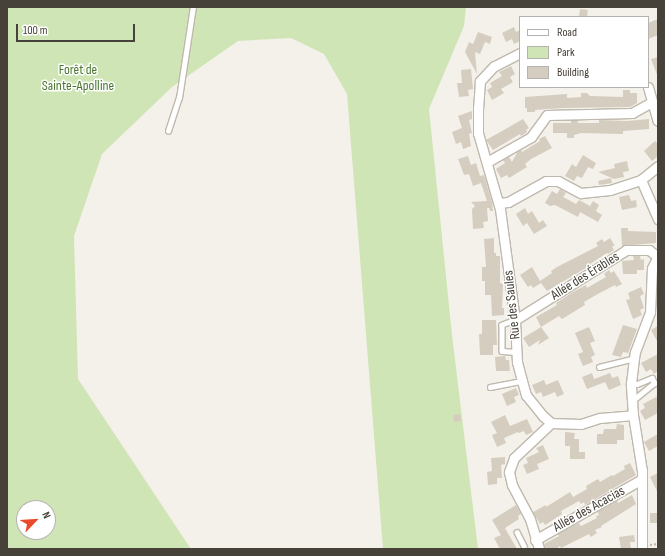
<!DOCTYPE html>
<meta charset="utf-8">
<style>
body{margin:0}
#map{position:relative;width:665px;height:556px;overflow:hidden;background:#f4f1ea;font-family:"Sofia Sans Condensed",sans-serif}
div>[style]{position:absolute}
.green>*{inset:0;background:#cfe5b6}
.building>*{inset:0;background:#d5cdc0;transform-origin:0 0}
.path>*{height:1.5px;margin-top:-0.75px;transform-origin:0;background:repeating-linear-gradient(90deg,#c0b59f 0 2px,transparent 0 4px)}
.roads{filter:drop-shadow(1px 0 #bfb9ad) drop-shadow(-1px 0 #bfb9ad) drop-shadow(0 1px #bfb9ad) drop-shadow(0 -1px #bfb9ad)}
.lane>*{height:4.5px;margin:-2.25px;padding:0 2.25px;transform-origin:2.25px;border-radius:2.25px;background:#fff}
.street>*{height:9px;margin:-4.5px;padding:0 4.5px;transform-origin:4.5px;border-radius:4.5px;background:#fff}
span{translate:-50% -50%;white-space:nowrap;text-align:center;line-height:1.15;-webkit-text-stroke:3px #fff;paint-order:stroke}
.park-label{font-size:14px;color:#49762f}
.street-label{font-size:14px;color:#474239}
.frame{position:absolute;inset:0;border:8px solid #474239;pointer-events:none}
.legend{position:absolute;left:519px;top:16px;width:130px;height:72px;box-sizing:border-box;background:#fff;border:1px solid #b5b3b0;margin:0;padding:5px 7px;list-style:none;font-size:12px;color:#474239}
.legend li{display:flex;align-items:center;gap:8px;height:20px}
.legend b{width:20px;border:1px solid #b5b3b0}
.north{position:absolute;left:16px;top:500px;width:40px;height:40px;box-sizing:border-box;background:#fff;border:1px solid #b5b3b0;border-radius:50%;rotate:65deg;font-size:11px;font-weight:700;line-height:16px;text-align:center;color:#474239}
.north::after{content:'';display:block;margin:auto;width:14px;height:18px;background:#ea4a2b;clip-path:polygon(50% 0,100% 100%,50% 72%,0 100%)}
.scale{position:absolute;left:16px;top:24px;width:119px;height:18px;box-sizing:border-box;border:2px solid #474239;border-top:0;padding-left:5px;font-size:12px;line-height:14px;white-space:nowrap;color:#474239;-webkit-text-stroke:3px #fff;paint-order:stroke}
</style>
<div id="map">
<div class="green">
<i style="clip-path:polygon(evenodd,7px 7px,466px 7px,464px 26px,429px 109px,452px 335px,478px 549px,383px 549px,347px 94px,324px 54px,291px 38px,238px 41px,172px 87px,102px 154px,74px 236px,78px 379px,191px 549px,7px 549px,7px 7px,24px 508px,48px 508px,48px 532px,24px 532px,24px 508px)"></i>
</div>
<div class="building">
<i style="left:580px;top:9px;width:8px;height:8px;rotate:7deg"></i>
<i style="clip-path:polygon(658px 19px,658px 35px,648px 39px,648px 23px)"></i>
<i style="clip-path:polygon(514px 27px,516px 32px,520px 30px,520px 41px,514px 44px,512px 39px,506px 42px,502px 33px)"></i>
<i style="clip-path:polygon(478px 32px,492px 37px,490px 44px,485px 42px,480px 54px,475px 52px,477px 74px,465px 52px,469px 42px,473px 44px)"></i>
<i style="clip-path:polygon(658px 57px,658px 77px,651px 59px)"></i>
<i style="clip-path:polygon(511px 66px,515px 74px,510px 77px,513px 82px,501px 89px,504px 93px,492px 100px,487px 90px,492px 87px,490px 83px,502px 76px,499px 72px)"></i>
<i style="clip-path:polygon(471px 69px,473px 89px,468px 90px,469px 96px,459px 97px,457px 83px,462px 83px,461px 70px)"></i>
<i style="clip-path:polygon(623px 90px,630px 90px,630px 93px,637px 93px,637px 103px,630px 107px,564px 108px,535px 110px,535px 112px,527px 112px,527px 108px,525px 108px,525px 97px,567px 94px,567px 98px,581px 97px,581px 93px,587px 93px,590px 96px,623px 97px)"></i>
<i style="clip-path:polygon(472px 111px,472px 119px,469px 120px,472px 133px,469px 134px,471px 146px,463px 149px,461px 142px,456px 144px,452px 132px,462px 128px,458px 116px)"></i>
<i style="clip-path:polygon(523px 119px,529px 128px,526px 130px,527px 132px,521px 136px,520px 134px,493px 150px,486px 140px)"></i>
<i style="clip-path:polygon(649px 119px,649px 129px,623px 131px,623px 134px,581px 133px,574px 135px,574px 138px,567px 138px,567px 133px,553px 133px,553px 123px,571px 123px,571px 120px,578px 120px,578px 123px,599px 123px,599px 120px,627px 121px)"></i>
<i style="clip-path:polygon(545px 136px,552px 148px,531px 159px,525px 164px,527px 167px,509px 178px,507px 175px,501px 178px,496px 169px,505px 163px,503px 160px,509px 157px,512px 162px,518px 151px,521px 150px,522px 152px,540px 141px,539px 139px)"></i>
<i style="clip-path:polygon(655px 141px,658px 144px,658px 156px,652px 161px,644px 151px)"></i>
<i style="clip-path:polygon(583px 155px,596px 163px,593px 169px,588px 167px,582px 178px,577px 176px,574px 181px,565px 176px,572px 164px,576px 167px)"></i>
<i style="clip-path:polygon(468px 156px,471px 165px,476px 163px,480px 176px,484px 175px,492px 202px,493px 211px,490px 211px,489px 208px,487px 208px,488px 221px,483px 222px,484px 228px,473px 229px,472px 209px,475px 206px,471px 202px,487px 201px,481px 183px,473px 186px,469px 174px,464px 175px,458px 159px)"></i>
<i style="clip-path:polygon(627px 161px,629px 171px,623px 172px,624px 177px,614px 179px,598px 172px,615px 168px,614px 164px)"></i>
<i style="clip-path:polygon(611px 178px,612px 183px,599px 185px,598px 181px)"></i>
<i style="clip-path:polygon(560px 189px,566px 193px,563px 197px,576px 204px,579px 200px,590px 206px,593px 201px,599px 205px,596px 211px,602px 215px,598px 222px,580px 212px,578px 217px,555px 205px,550px 206px,545px 203px,552px 191px,557px 194px)"></i>
<i style="clip-path:polygon(629px 195px,631px 201px,636px 200px,637px 207px,622px 210px,619px 197px)"></i>
<i style="clip-path:polygon(525px 208px,528px 214px,532px 211px,539px 223px,543px 220px,547px 226px,534px 234px,527px 223px,523px 226px,516px 214px)"></i>
<i style="clip-path:polygon(621px 228px,628px 228px,628px 231px,656px 232px,656px 243px,622px 246px)"></i>
<i style="clip-path:polygon(494px 238px,494px 253px,496px 253px,496px 256px,500px 256px,500px 283px,503px 284px,502px 308px,504px 308px,504px 315px,492px 316px,491px 295px,485px 295px,485px 281px,482px 281px,482px 267px,486px 267px,484px 239px)"></i>
<i style="clip-path:polygon(610px 238px,615px 246px,612px 246px,614px 250px,608px 254px,607px 253px,590px 264px,591px 265px,547px 291px,541px 283px,533px 288px,531px 285px,528px 287px,520px 275px,532px 267px,540px 281px,552px 273px,551px 271px,557px 267px,598px 246px,596px 243px,602px 239px,604px 242px)"></i>
<i style="clip-path:polygon(633px 256px,640px 256px,641px 260px,644px 259px,644px 270px,637px 270px,637px 274px,623px 274px,622px 261px,634px 260px)"></i>
<i style="clip-path:polygon(609px 270px,611px 273px,614px 271px,622px 284px,616px 287px,615px 285px,596px 295px,584px 302px,585px 305px,562px 319px,559px 316px,541px 327px,536px 317px,557px 305px,556px 303px,573px 292px,586px 285px,587px 288px,606px 277px,604px 274px)"></i>
<i style="clip-path:polygon(641px 287px,644px 294px,640px 296px,644px 308px,640px 310px,642px 315px,633px 319px,626px 300px,630px 299px,628px 293px)"></i>
<i style="clip-path:polygon(482px 320px,496px 320px,497px 345px,493px 345px,493px 355px,480px 355px,479px 334px,482px 334px)"></i>
<i style="clip-path:polygon(623px 325px,637px 329px,628px 353px,623px 352px,621px 357px,612px 355px)"></i>
<i style="clip-path:polygon(658px 326px,658px 343px,651px 330px)"></i>
<i style="clip-path:polygon(541px 327px,549px 338px,538px 345px,540px 340px,529px 347px,523px 338px)"></i>
<i style="clip-path:polygon(589px 327px,595px 341px,590px 343px,595px 355px,591px 357px,593px 362px,583px 366px,578px 354px,583px 352px,575px 333px)"></i>
<i style="clip-path:polygon(658px 354px,658px 371px,654px 374px,651px 369px,646px 372px,641px 363px)"></i>
<i style="clip-path:polygon(505px 356px,506px 360px,509px 360px,510px 371px,496px 371px,495px 357px)"></i>
<i style="clip-path:polygon(592px 373px,594px 379px,610px 373px,612px 378px,618px 376px,621px 385px,609px 390px,605px 382px,587px 389px,582px 377px)"></i>
<i style="clip-path:polygon(544px 380px,546px 385px,558px 380px,564px 394px,557px 397px,555px 392px,543px 397px,541px 392px,536px 394px,532px 385px)"></i>
<i style="clip-path:polygon(516px 388px,519px 395px,514px 397px,516px 402px,507px 406px,502px 394px)"></i>
<i style="clip-path:polygon(658px 396px,658px 413px,645px 420px,640px 411px,645px 408px,643px 404px)"></i>
<i style="left:460px;top:414px;width:7px;height:7px;rotate:82deg"></i>
<i style="clip-path:polygon(505px 415px,510px 426px,527px 419px,533px 432px,526px 435px,524px 431px,519px 433px,518px 432px,504px 438px,506px 443px,497px 447px,492px 435px,497px 433px,491px 422px)"></i>
<i style="clip-path:polygon(617px 424px,624px 425px,624px 440px,617px 440px,617px 444px,597px 444px,597px 434px,603px 434px,604px 429px,616px 429px)"></i>
<i style="clip-path:polygon(565px 432px,575px 433px,574px 439px,579px 439px,579px 452px,585px 452px,585px 459px,570px 459px,570px 446px,565px 446px)"></i>
<i style="clip-path:polygon(656px 435px,658px 435px,658px 446px,649px 451px,644px 442px)"></i>
<i style="clip-path:polygon(543px 445px,549px 459px,537px 464px,539px 469px,527px 474px,523px 465px,528px 463px,526px 458px,539px 452px,536px 448px)"></i>
<i style="clip-path:polygon(505px 457px,505px 464px,501px 465px,502px 478px,497px 478px,497px 484px,488px 485px,487px 472px,492px 471px,491px 458px)"></i>
<i style="clip-path:polygon(630px 463px,636px 475px,585px 505px,584px 502px,581px 504px,579px 501px,561px 511px,562px 514px,545px 525px,543px 522px,540px 524px,533px 512px,546px 505px,546px 507px,570px 492px,573px 497px,587px 489px,586px 486px,598px 479px,600px 482px,612px 475px,613px 476px,625px 469px,624px 466px)"></i>
<i style="clip-path:polygon(658px 473px,658px 493px,650px 477px)"></i>
<i style="clip-path:polygon(632px 495px,636px 504px,601px 526px,602px 527px,595px 530px,597px 533px,591px 537px,589px 534px,561px 548px,560px 546px,556px 549px,546px 549px,544px 544px,559px 536px,557px 534px,579px 523px,581px 526px,597px 518px,596px 516px,599px 515px,597px 511px,617px 500px,618px 503px)"></i>
<i style="clip-path:polygon(516px 505px,521px 514px,518px 516px,519px 519px,505px 528px,517px 549px,500px 549px,494px 538px,501px 535px,492px 520px)"></i>
<i style="left:650px;top:513px;width:8px;height:10px"></i>
<i style="clip-path:polygon(634px 535px,635px 542px,630px 542px,631px 549px,621px 549px,619px 537px)"></i>
</div>
<div class="path">
<i style="left:650px;top:545px;width:8px;rotate:-7deg"></i>
</div>
<div class="roads">
<div class="lane">
<i style="left:168px;top:131px;width:35px;rotate:-72deg"></i>
<i style="left:179px;top:98px;width:92px;rotate:-81.3deg"></i>
<i style="left:515px;top:320px;width:14px;rotate:159deg"></i>
<i style="left:502px;top:325px;width:26px;rotate:90deg"></i>
<i style="left:502px;top:351px;width:14px;rotate:4deg"></i>
<i style="left:599px;top:367px;width:36px;rotate:-14deg"></i>
<i style="left:631px;top:383px;width:6px;rotate:9deg"></i>
<i style="left:637px;top:384px;width:16px;rotate:-22deg"></i>
<i style="left:652px;top:378px;width:6px;rotate:59deg"></i>
<i style="left:655px;top:383px;width:28px;rotate:141deg"></i>
<i style="left:490px;top:387px;width:33px;rotate:-11deg"></i>
<i style="left:517px;top:532px;width:16px;rotate:63deg"></i>
</div>
<div class="street">
<i style="left:520px;top:53px;width:29px;rotate:153deg"></i>
<i style="left:494px;top:66px;width:21px;rotate:133deg"></i>
<i style="left:480px;top:81px;width:27px;rotate:94deg"></i>
<i style="left:478px;top:108px;width:25px;rotate:90deg"></i>
<i style="left:478px;top:133px;width:79px;rotate:73.9deg"></i>
<i style="left:500px;top:209px;width:112px;rotate:82.3deg"></i>
<i style="left:515px;top:320px;width:42px;rotate:87.3deg"></i>
<i style="left:517px;top:362px;width:20px;rotate:75deg"></i>
<i style="left:522px;top:381px;width:15px;rotate:74deg"></i>
<i style="left:526px;top:395px;width:27px;rotate:51deg"></i>
<i style="left:543px;top:416px;width:11px;rotate:41deg"></i>
<i style="left:551px;top:423px;width:51px;rotate:136.6deg"></i>
<i style="left:514px;top:458px;width:15px;rotate:110deg"></i>
<i style="left:509px;top:472px;width:13px;rotate:77deg"></i>
<i style="left:512px;top:485px;width:38px;rotate:62deg"></i>
<i style="left:530px;top:519px;width:31px;rotate:73deg"></i>
<i style="left:648px;top:87px;width:35px;rotate:74deg"></i>
<i style="left:487px;top:162px;width:51px;rotate:-29.6deg"></i>
<i style="left:531px;top:137px;width:27px;rotate:-54deg"></i>
<i style="left:547px;top:115px;width:85px;rotate:-1.3deg"></i>
<i style="left:632px;top:113px;width:23px;rotate:-29deg"></i>
<i style="left:658px;top:166px;width:22px;rotate:141deg"></i>
<i style="left:641px;top:180px;width:43px;rotate:66.4deg"></i>
<i style="left:499px;top:203px;width:9px;rotate:-6deg"></i>
<i style="left:508px;top:202px;width:43px;rotate:-28.9deg"></i>
<i style="left:546px;top:181px;width:12px"></i>
<i style="left:558px;top:181px;width:26px;rotate:28deg"></i>
<i style="left:581px;top:193px;width:29px;rotate:-6deg"></i>
<i style="left:610px;top:190px;width:33px;rotate:-18deg"></i>
<i style="left:515px;top:320px;width:131px;rotate:-32.2deg"></i>
<i style="left:626px;top:250px;width:23px"></i>
<i style="left:649px;top:250px;width:11px;rotate:38deg"></i>
<i style="left:551px;top:423px;width:30px;rotate:2deg"></i>
<i style="left:581px;top:424px;width:20px;rotate:-18deg"></i>
<i style="left:600px;top:418px;width:33px;rotate:-5deg"></i>
<i style="left:535px;top:540px;width:123px;rotate:-29.7deg"></i>
<i style="left:642px;top:549px;width:78px;rotate:-90deg"></i>
<i style="left:642px;top:471px;width:57px;rotate:-99.1deg"></i>
<i style="left:633px;top:415px;width:32px;rotate:-94deg"></i>
<i style="left:631px;top:383px;width:31px;rotate:-83deg"></i>
<i style="left:635px;top:352px;width:43px;rotate:-69.4deg"></i>
<i style="left:650px;top:312px;width:44px;rotate:-87.4deg"></i>
<i style="left:652px;top:268px;width:13px;rotate:-63deg"></i>
</div>
</div>
<div class="park-label">
<span style="left:78px;top:78px">Forêt de<br>Sainte-Apolline</span>
</div>
<div class="street-label">
<span style="left:585px;top:276px;rotate:-32deg">Allée des Érables</span>
<span style="left:512px;top:305px;rotate:-96deg">Rue des Saules</span>
<span style="left:589px;top:509px;rotate:-29deg">Allée des Acacias</span>
</div>
<div class="frame"></div>
<ul class="legend">
<li><b style="height:5px;background:#fff"></b>Road</li>
<li><b style="height:11px;background:#cfe5b6"></b>Park</li>
<li><b style="height:11px;background:#d5cdc0"></b>Building</li>
</ul>
<div class="north">N</div>
<div class="scale">100 m</div>
</div>
